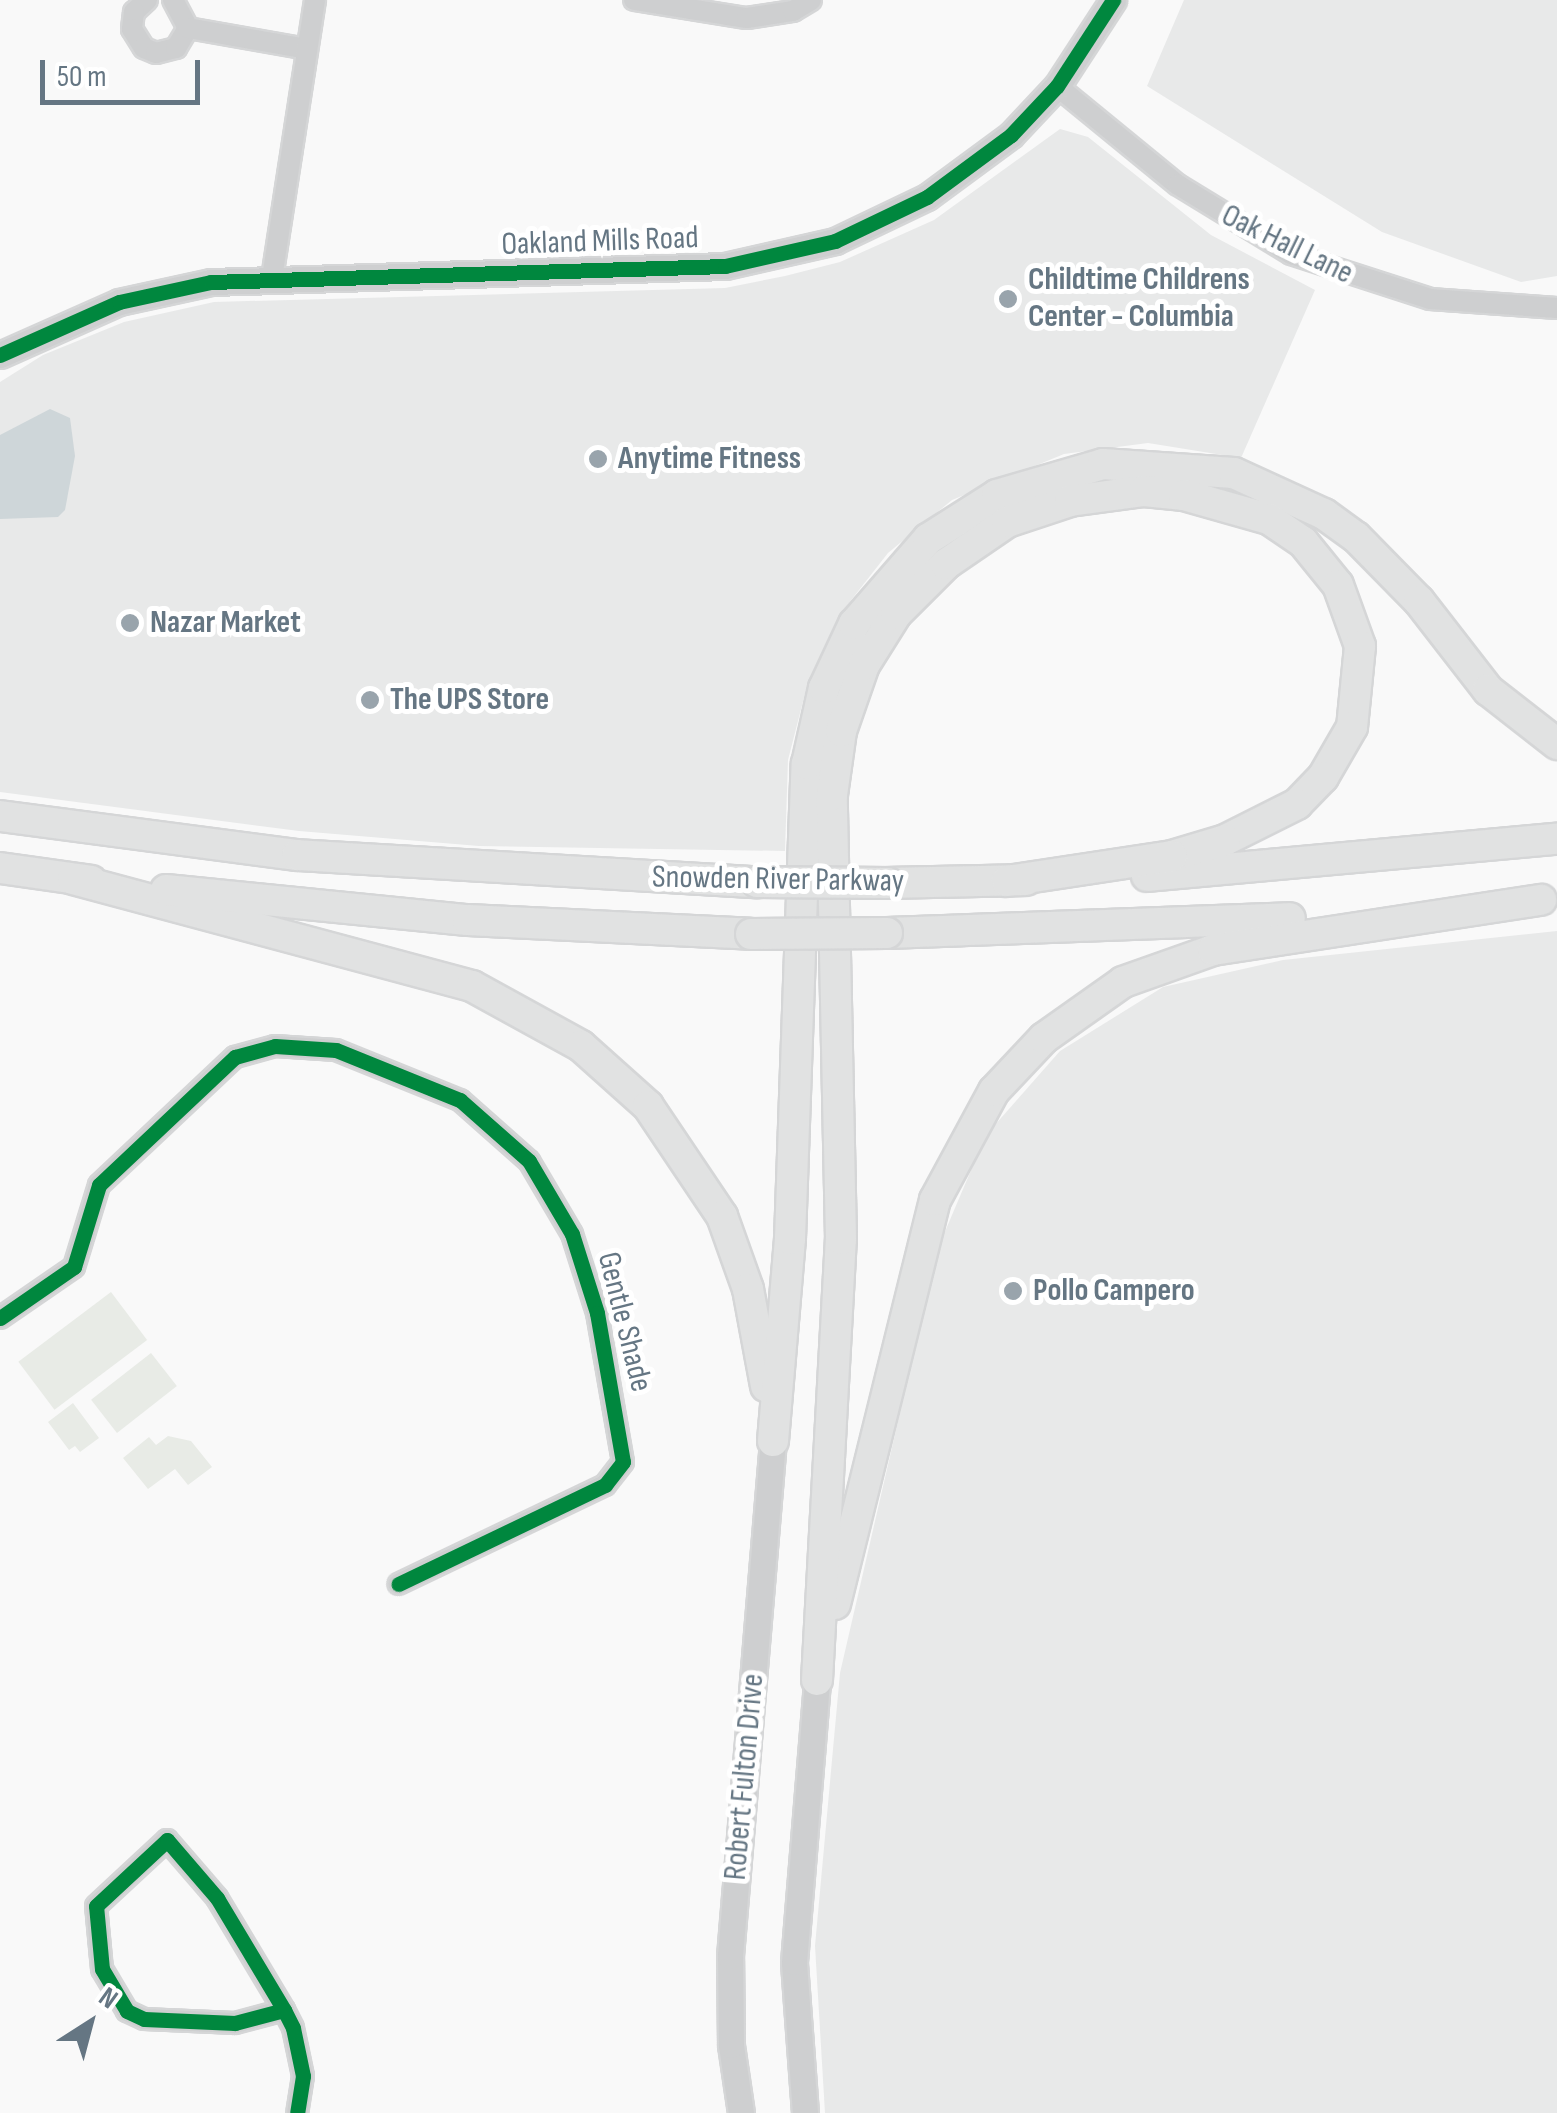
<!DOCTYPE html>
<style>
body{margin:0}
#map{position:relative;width:1557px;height:2113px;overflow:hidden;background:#f9f9f9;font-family:"Sofia Sans Condensed",sans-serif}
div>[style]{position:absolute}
.built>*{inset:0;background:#e8e9e9}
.green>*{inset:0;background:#e8ebe6;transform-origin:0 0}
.water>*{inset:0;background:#ced6d9}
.roads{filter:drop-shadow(2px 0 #d5d6d7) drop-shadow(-2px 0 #d5d6d7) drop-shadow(0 2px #d5d6d7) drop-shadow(0 -2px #d5d6d7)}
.minor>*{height:20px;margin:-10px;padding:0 10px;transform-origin:10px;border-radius:10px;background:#cecfd0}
.tertiary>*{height:25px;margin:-12.5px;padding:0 12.5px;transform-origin:12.5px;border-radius:12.5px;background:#cecfd0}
.primary>*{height:30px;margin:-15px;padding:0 15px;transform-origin:15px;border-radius:15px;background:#e1e2e2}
.bridges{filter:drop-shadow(2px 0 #d5d6d7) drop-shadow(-2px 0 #d5d6d7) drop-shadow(0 2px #d5d6d7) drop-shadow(0 -2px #d5d6d7)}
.primary-bridge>*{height:30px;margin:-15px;padding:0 15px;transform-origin:15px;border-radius:15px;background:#e1e2e2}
.cycleway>*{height:15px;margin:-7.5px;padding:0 7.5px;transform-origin:7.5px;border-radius:7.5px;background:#00873e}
.dots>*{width:28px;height:28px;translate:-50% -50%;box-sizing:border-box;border:5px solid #fff;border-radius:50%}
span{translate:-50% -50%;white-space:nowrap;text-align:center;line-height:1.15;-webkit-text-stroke:10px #fff;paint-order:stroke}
.street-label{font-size:32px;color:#657683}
.poi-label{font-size:32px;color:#657683;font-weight:700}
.left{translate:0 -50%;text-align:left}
.north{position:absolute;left:40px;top:1973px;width:100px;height:100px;-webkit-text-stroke:8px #fff;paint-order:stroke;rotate:36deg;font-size:28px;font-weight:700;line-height:40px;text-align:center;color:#657683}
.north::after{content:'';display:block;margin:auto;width:35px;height:45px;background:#657683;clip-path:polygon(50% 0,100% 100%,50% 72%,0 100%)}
.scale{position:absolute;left:40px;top:60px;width:160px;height:45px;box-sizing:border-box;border:5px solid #657683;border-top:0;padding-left:12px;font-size:30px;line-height:35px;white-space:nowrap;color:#657683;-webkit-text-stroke:8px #fff;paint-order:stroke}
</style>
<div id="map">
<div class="built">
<i style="clip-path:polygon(1184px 0,1557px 0,1557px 276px,1521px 282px,1382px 232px,1147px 86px)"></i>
<i style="clip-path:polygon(1060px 129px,1088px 137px,1211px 235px,1315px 290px,1241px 458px,1148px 443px,1064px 454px,952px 500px,888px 553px,841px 613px,808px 682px,788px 760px,785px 851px,479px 846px,299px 831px,0 792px,0 382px,43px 355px,124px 322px,214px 302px,725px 288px,785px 276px,840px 262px,934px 220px)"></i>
<i style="clip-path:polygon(1557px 931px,1557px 2113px,825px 2113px,815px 1946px,840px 1673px,938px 1248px,986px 1135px,1060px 1051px,1163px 987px,1283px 960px)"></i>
</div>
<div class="green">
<i style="left:111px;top:1292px;width:60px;height:116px;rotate:53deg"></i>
<i style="left:151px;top:1353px;width:42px;height:76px;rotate:52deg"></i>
<i style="clip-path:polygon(73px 1403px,99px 1438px,80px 1452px,75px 1446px,69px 1450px,48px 1422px)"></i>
<i style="clip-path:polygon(168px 1436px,191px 1441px,212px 1467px,188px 1485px,175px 1469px,148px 1489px,123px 1458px,149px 1437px,156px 1445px)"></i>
</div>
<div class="water">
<i style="clip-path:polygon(50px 409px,70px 418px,75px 456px,65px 510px,58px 517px,0 519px,0 435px)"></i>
</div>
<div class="roads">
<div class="minor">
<i style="left:147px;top:0;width:18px;rotate:137deg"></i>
<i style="left:134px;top:12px;width:17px;rotate:97deg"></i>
<i style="left:132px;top:29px;width:22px;rotate:58deg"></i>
<i style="left:144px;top:48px;width:13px;rotate:23deg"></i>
<i style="left:156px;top:53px;width:21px;rotate:-14deg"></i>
<i style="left:176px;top:48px;width:23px;rotate:-59deg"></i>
<i style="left:188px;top:28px;width:32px;rotate:-118deg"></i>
<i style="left:634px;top:0;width:114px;rotate:9.1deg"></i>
<i style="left:747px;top:18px;width:47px;rotate:-8.7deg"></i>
<i style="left:793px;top:11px;width:21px;rotate:-31deg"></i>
<i style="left:188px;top:28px;width:121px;rotate:10deg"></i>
<i style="left:1057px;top:86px;width:156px;rotate:39.3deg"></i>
<i style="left:1178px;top:185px;width:132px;rotate:31.4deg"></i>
<i style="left:1291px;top:254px;width:146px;rotate:17.9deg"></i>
<i style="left:1430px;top:299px;width:127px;rotate:4.1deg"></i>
<i style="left:272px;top:278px;width:281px;rotate:-81.2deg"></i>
<i style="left:0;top:1318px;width:90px;rotate:-34.6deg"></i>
<i style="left:74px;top:1267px;width:86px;rotate:-73deg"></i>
<i style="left:99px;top:1185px;width:187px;rotate:-43.3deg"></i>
<i style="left:235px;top:1057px;width:41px;rotate:-15.4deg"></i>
<i style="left:275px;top:1046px;width:61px;rotate:3.8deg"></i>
<i style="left:336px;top:1050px;width:134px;rotate:22deg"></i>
<i style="left:460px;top:1100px;width:92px;rotate:41.5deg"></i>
<i style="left:529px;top:1161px;width:85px;rotate:59.5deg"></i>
<i style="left:572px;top:1234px;width:83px;rotate:72.4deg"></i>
<i style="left:597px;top:1313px;width:151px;rotate:80.1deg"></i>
<i style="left:623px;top:1462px;width:29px;rotate:128deg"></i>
<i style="left:605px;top:1485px;width:229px;rotate:154.4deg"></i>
<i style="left:284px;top:2010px;width:51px;rotate:165.1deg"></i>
<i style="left:235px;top:2023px;width:91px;rotate:-177.5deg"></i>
<i style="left:144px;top:2019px;width:19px;rotate:-155deg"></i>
<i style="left:127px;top:2011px;width:49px;rotate:-120.8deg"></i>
<i style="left:102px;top:1969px;width:63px;rotate:-95.4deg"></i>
<i style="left:96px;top:1906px;width:97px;rotate:-42.9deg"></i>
<i style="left:167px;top:1840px;width:77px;rotate:49.2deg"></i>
<i style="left:217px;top:1898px;width:131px;rotate:59.1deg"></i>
<i style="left:284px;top:2010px;width:20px;rotate:63deg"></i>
<i style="left:293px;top:2028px;width:49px;rotate:78.2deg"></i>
<i style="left:303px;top:2076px;width:37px;rotate:99deg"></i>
</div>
<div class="tertiary">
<i style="left:0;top:355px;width:130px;rotate:-24deg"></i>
<i style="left:119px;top:302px;width:94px;rotate:-12.3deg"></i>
<i style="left:211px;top:282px;width:514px;rotate:-1.78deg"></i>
<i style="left:725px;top:266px;width:113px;rotate:-12.8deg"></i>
<i style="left:835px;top:241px;width:102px;rotate:-25.6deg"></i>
<i style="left:927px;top:197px;width:104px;rotate:-36.4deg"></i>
<i style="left:1011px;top:135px;width:67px;rotate:-46.8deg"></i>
<i style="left:1057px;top:86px;width:103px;rotate:-56.9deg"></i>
<i style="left:741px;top:2113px;width:69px;rotate:-98.4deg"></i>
<i style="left:731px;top:2045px;width:89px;rotate:-90.6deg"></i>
<i style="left:730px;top:1956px;width:517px;rotate:-85.23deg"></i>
<i style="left:805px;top:2113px;width:151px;rotate:-94.2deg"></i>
<i style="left:794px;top:1962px;width:283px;rotate:-85.3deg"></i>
</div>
<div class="primary">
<i style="left:0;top:816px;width:300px;rotate:7.5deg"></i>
<i style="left:297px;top:855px;width:461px;rotate:3.4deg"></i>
<i style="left:0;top:868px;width:92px;rotate:8.1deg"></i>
<i style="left:1147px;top:876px;width:412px;rotate:-5.2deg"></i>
<i style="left:73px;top:879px;width:413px;rotate:15deg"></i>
<i style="left:472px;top:986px;width:124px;rotate:28.8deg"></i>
<i style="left:581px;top:1046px;width:90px;rotate:41.8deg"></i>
<i style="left:648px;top:1106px;width:133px;rotate:56.1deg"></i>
<i style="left:722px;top:1216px;width:77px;rotate:70.4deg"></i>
<i style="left:748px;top:1289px;width:99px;rotate:79.5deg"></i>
<i style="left:888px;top:883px;width:138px;rotate:-1.2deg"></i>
<i style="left:166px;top:890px;width:303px;rotate:5.7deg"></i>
<i style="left:468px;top:920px;width:283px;rotate:2.8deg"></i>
<i style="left:887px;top:933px;width:403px;rotate:-2.1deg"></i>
<i style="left:773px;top:1441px;width:203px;rotate:-85.2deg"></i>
<i style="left:790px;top:1239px;width:475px;rotate:-88deg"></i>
<i style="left:807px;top:764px;width:78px;rotate:-77.4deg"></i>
<i style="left:824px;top:688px;width:71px;rotate:-64.9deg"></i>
<i style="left:854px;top:624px;width:113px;rotate:-49deg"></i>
<i style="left:928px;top:539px;width:82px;rotate:-32.5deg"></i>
<i style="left:997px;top:495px;width:110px;rotate:-16.3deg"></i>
<i style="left:1103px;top:464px;width:131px;rotate:3.9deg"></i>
<i style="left:1234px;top:473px;width:99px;rotate:24.5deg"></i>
<i style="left:1324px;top:514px;width:39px;rotate:36deg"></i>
<i style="left:1356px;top:537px;width:90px;rotate:45.5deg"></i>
<i style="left:1419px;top:601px;width:113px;rotate:52.2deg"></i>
<i style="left:1488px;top:690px;width:88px;rotate:38deg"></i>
<i style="left:835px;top:1604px;width:416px;rotate:-76.1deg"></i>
<i style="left:935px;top:1200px;width:124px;rotate:-61.6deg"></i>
<i style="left:994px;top:1091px;width:73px;rotate:-46.7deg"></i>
<i style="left:1044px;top:1038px;width:97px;rotate:-35.3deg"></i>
<i style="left:1123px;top:982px;width:96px;rotate:-19.6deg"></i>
<i style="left:1213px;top:950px;width:332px;rotate:-8.7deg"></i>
<i style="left:817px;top:1680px;width:442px;rotate:-86.9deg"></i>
<i style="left:841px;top:1239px;width:444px;rotate:-91.2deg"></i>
<i style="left:832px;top:795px;width:65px;rotate:-82deg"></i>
<i style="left:841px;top:731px;width:70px;rotate:-70.8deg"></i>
<i style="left:864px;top:665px;width:60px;rotate:-57.9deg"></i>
<i style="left:896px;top:614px;width:71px;rotate:-45deg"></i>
<i style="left:946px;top:564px;width:74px;rotate:-34.5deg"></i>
<i style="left:1007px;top:522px;width:66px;rotate:-18.4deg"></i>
<i style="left:1070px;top:501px;width:75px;rotate:-7.7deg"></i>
<i style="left:1144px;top:491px;width:40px;rotate:5.7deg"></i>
<i style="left:1184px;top:495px;width:88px;rotate:15.8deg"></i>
<i style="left:1269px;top:519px;width:41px;rotate:34.1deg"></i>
<i style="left:1303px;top:542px;width:55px;rotate:50.9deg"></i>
<i style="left:1338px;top:585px;width:65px;rotate:70.2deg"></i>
<i style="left:1360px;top:646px;width:81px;rotate:95.6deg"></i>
<i style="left:1352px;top:727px;width:58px;rotate:120.1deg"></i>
<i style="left:1323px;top:777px;width:37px;rotate:134deg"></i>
<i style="left:1297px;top:804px;width:80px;rotate:153.4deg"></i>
<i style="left:1225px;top:840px;width:55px;rotate:163.2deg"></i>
<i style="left:1172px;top:856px;width:167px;rotate:171.4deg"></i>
</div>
</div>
<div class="bridges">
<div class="primary-bridge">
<i style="left:757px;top:882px;width:131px;rotate:0.4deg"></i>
<i style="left:751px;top:934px;width:136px;rotate:-0.4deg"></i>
</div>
</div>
<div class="cycleway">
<i style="left:0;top:355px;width:130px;rotate:-24deg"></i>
<i style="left:119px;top:302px;width:94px;rotate:-12.3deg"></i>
<i style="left:211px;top:282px;width:514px;rotate:-1.78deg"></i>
<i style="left:725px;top:266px;width:113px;rotate:-12.8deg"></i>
<i style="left:835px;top:241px;width:102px;rotate:-25.6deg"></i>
<i style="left:927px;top:197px;width:104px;rotate:-36.4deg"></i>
<i style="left:1011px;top:135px;width:67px;rotate:-46.8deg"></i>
<i style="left:1057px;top:86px;width:103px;rotate:-56.9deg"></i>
<i style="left:0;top:1318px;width:90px;rotate:-34.6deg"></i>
<i style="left:74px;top:1267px;width:86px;rotate:-73deg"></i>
<i style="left:99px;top:1185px;width:187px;rotate:-43.3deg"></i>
<i style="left:235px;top:1057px;width:41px;rotate:-15.4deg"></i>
<i style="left:275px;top:1046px;width:61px;rotate:3.8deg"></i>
<i style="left:336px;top:1050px;width:134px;rotate:22deg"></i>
<i style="left:460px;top:1100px;width:92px;rotate:41.5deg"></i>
<i style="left:529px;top:1161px;width:85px;rotate:59.5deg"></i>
<i style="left:572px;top:1234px;width:83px;rotate:72.4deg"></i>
<i style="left:597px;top:1313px;width:151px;rotate:80.1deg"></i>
<i style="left:623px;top:1462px;width:29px;rotate:128deg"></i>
<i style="left:605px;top:1485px;width:229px;rotate:154.4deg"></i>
<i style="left:284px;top:2010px;width:51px;rotate:165.1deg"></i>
<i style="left:235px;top:2023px;width:91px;rotate:-177.5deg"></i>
<i style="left:144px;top:2019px;width:19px;rotate:-155deg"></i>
<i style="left:127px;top:2011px;width:49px;rotate:-120.8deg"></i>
<i style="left:102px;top:1969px;width:63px;rotate:-95.4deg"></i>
<i style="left:96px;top:1906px;width:97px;rotate:-42.9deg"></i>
<i style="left:167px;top:1840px;width:77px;rotate:49.2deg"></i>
<i style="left:217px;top:1898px;width:131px;rotate:59.1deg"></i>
<i style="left:284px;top:2010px;width:20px;rotate:63deg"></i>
<i style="left:293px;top:2028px;width:49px;rotate:78.2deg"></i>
<i style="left:303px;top:2076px;width:37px;rotate:99deg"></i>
</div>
<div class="dots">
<i style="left:1008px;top:299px;background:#99a4ac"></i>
<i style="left:598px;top:459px;background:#99a4ac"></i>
<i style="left:130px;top:623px;background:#99a4ac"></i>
<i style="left:370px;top:700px;background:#99a4ac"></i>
<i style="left:1013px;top:1291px;background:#99a4ac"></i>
</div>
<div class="street-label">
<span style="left:600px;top:242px;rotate:-2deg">Oakland Mills Road</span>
<span style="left:1287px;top:245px;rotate:26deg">Oak Hall Lane</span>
<span style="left:778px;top:880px;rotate:1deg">Snowden River Parkway</span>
<span style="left:624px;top:1322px;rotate:76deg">Gentle Shade</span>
<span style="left:745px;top:1777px;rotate:-85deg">Robert Fulton Drive</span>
</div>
<div class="poi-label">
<span class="left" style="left:1028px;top:299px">Childtime Childrens<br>Center - Columbia</span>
<span class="left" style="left:618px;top:459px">Anytime Fitness</span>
<span class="left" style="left:150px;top:623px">Nazar Market</span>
<span class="left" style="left:390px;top:700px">The UPS Store</span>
<span class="left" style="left:1033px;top:1291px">Pollo Campero</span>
</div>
<div class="north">N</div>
<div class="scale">50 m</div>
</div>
